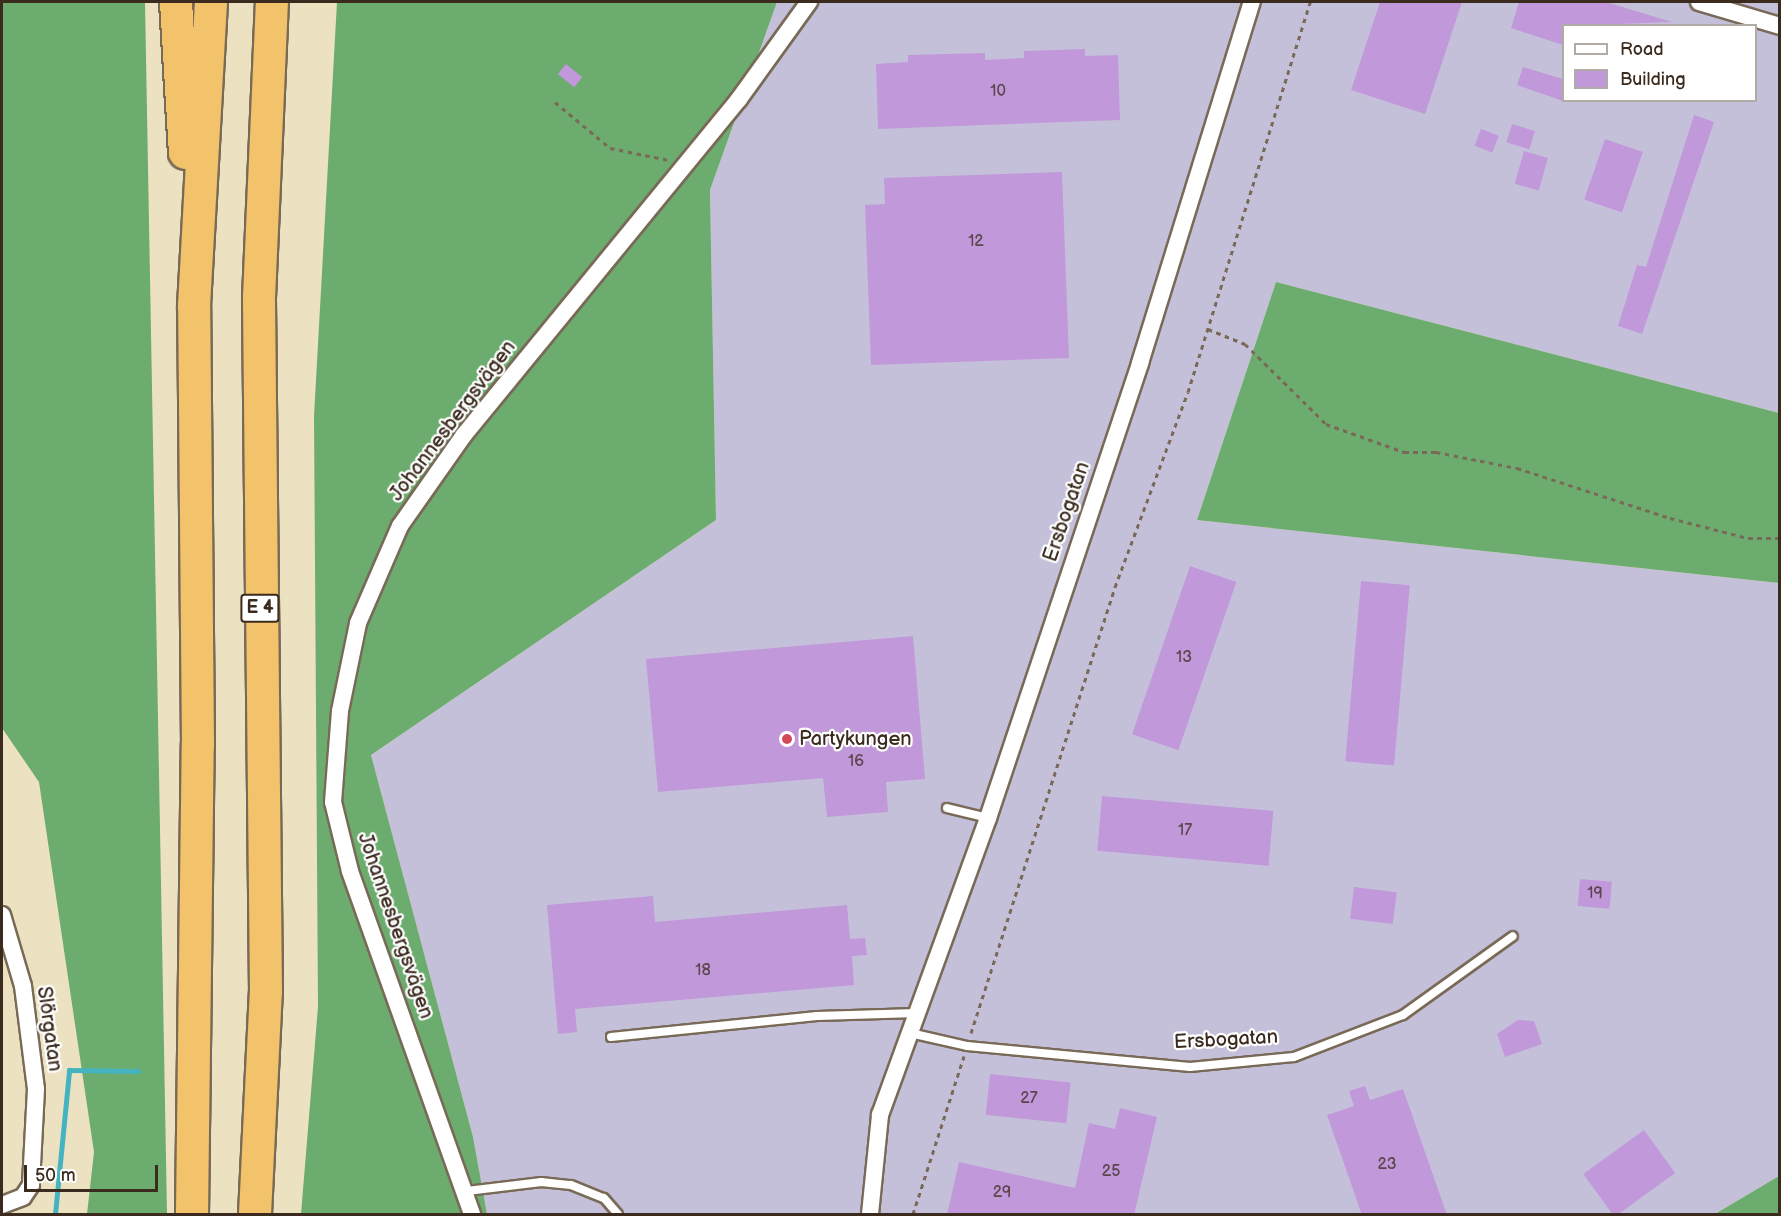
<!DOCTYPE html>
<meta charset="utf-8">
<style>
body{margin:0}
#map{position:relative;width:1781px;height:1216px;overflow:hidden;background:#ece2c1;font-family:"Balsamiq Sans",sans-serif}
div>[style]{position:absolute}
.industrial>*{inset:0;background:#c5c0da}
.forest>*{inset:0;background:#6cac6e}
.stream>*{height:5px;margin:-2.5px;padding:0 2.5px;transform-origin:2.5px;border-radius:2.5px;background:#45b4c0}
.building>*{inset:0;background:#c198da;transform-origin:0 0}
.path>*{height:3px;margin-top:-1.5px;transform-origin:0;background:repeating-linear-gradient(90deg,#796a57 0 4.5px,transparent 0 9px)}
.roads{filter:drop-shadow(2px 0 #796a57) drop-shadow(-2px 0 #796a57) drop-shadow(0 2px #796a57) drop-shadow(0 -2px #796a57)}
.lane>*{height:8px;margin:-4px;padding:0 4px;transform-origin:4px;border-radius:4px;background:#fff}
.street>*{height:16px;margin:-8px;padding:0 8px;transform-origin:8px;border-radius:8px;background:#fff}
.highway>*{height:32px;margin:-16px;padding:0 16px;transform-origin:16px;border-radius:16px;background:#f2c36a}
.dots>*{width:16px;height:16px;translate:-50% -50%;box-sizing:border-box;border:3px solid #fff;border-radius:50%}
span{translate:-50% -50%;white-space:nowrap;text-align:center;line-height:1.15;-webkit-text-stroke:4.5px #fff;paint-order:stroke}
.number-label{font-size:16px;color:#5c464d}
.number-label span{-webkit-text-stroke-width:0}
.shield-label span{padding:2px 4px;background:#fff;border:2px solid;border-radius:4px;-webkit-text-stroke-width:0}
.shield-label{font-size:18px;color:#3b2a1e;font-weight:700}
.street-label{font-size:20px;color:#3b2a1e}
.poi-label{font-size:20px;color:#3b2a1e}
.left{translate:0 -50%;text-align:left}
.frame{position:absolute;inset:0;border:3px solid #3b2a1e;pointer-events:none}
.legend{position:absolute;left:1562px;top:24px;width:195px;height:78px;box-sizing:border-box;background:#fff;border:2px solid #b1aaa5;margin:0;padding:8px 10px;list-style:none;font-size:18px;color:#3b2a1e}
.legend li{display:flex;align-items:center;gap:12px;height:30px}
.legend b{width:30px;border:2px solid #b1aaa5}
.scale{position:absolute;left:24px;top:1165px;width:134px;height:27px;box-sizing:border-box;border:3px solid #3b2a1e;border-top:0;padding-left:8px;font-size:18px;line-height:21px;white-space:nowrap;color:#3b2a1e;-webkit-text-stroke:4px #fff;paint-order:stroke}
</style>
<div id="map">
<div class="industrial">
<i style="clip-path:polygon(evenodd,777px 2px,1779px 2px,1779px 413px,1276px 282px,1197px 520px,1779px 583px,1779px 1176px,1715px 1214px,487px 1214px,473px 1137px,371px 755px,716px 520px,710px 190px,777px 2px,1564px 26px,1756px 26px,1756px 100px,1564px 100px,1564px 26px)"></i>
</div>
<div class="forest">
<i style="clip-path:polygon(2px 2px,145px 2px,167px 1214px,87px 1214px,94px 1152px,39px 782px,2px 728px)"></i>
<i style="clip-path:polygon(337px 2px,777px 2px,710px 190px,716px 520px,371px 755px,473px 1137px,487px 1214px,301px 1214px,318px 1007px,314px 416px)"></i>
<i style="clip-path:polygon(1276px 282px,1779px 413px,1779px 583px,1197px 520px)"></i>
<i style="clip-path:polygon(1779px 1176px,1779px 1214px,1715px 1214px)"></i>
</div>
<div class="stream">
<i style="left:55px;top:1214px;width:145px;rotate:-84.4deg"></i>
<i style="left:69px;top:1070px;width:69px;rotate:0.8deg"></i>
</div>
<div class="building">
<i style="clip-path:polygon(1380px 2px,1462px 2px,1425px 114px,1351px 90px)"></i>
<i style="clip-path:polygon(1519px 2px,1606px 2px,1672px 22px,1563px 26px,1563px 45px,1511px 28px)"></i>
<i style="clip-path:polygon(1085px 49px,1085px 56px,1118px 55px,1120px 120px,878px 129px,876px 64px,908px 62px,908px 55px,985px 53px,985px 60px,1024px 58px,1024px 51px)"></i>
<i style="left:566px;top:64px;width:21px;height:13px;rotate:39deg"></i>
<i style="clip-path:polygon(1523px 67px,1563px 79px,1563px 101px,1517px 85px)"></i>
<i style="clip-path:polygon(1694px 115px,1714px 122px,1642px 334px,1618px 326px,1637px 265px,1646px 267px)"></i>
<i style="left:1512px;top:124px;width:24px;height:19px;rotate:17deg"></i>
<i style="left:1481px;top:129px;width:19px;height:18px;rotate:21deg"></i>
<i style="left:1605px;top:139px;width:40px;height:64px;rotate:19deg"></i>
<i style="left:1524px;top:151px;width:25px;height:34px;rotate:16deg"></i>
<i style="clip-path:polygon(1062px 172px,1069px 358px,871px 365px,865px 205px,885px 204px,884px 178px)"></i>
<i style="left:1190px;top:566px;width:49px;height:178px;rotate:19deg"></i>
<i style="left:1361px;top:581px;width:49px;height:181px;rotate:5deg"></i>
<i style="clip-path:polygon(913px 636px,925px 779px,886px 782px,888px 812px,827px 817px,823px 778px,658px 792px,646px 659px)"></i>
<i style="left:1102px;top:796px;width:172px;height:55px;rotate:5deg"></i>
<i style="left:1580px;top:879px;width:32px;height:27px;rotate:5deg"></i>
<i style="left:1354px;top:887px;width:43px;height:32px;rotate:7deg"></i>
<i style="clip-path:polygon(653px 896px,655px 922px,847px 905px,850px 939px,865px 938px,867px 955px,852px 956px,854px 985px,575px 1009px,577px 1032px,558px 1034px,547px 905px)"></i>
<i style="clip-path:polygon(1518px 1020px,1534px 1021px,1542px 1044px,1505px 1057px,1497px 1034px)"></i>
<i style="left:990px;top:1074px;width:81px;height:41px;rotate:6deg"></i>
<i style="clip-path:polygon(1365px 1086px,1370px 1100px,1403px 1089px,1447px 1215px,1362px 1215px,1327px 1115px,1354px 1106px,1349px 1091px)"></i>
<i style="clip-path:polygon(1120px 1108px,1157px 1117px,1134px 1215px,947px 1215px,959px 1162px,1075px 1188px,1089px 1123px,1115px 1129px)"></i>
<i style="left:1644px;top:1130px;width:53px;height:75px;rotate:54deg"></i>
</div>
<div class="path">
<i style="left:555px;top:102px;width:72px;rotate:39.9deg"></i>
<i style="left:610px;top:148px;width:60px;rotate:11.5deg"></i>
<i style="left:1208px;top:329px;width:40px;rotate:22deg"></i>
<i style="left:1245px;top:344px;width:114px;rotate:44.6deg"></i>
<i style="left:1326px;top:424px;width:83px;rotate:19.7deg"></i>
<i style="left:1404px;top:452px;width:32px"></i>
<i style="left:1436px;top:452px;width:83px;rotate:11.2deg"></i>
<i style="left:1517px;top:468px;width:161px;rotate:18.1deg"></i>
<i style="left:1670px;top:518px;width:81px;rotate:14.4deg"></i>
<i style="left:1748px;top:538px;width:32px"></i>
<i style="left:971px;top:1033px;width:469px;rotate:-72.1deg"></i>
<i style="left:1115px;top:587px;width:208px;rotate:-69.5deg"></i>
<i style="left:1188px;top:392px;width:409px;rotate:-72.6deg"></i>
<i style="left:913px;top:1214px;width:166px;rotate:-72.1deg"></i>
</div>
<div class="roads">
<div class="lane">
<i style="left:947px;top:808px;width:42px;rotate:13.7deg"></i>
<i style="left:910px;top:1033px;width:58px;rotate:12.8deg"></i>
<i style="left:967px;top:1046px;width:224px;rotate:5.4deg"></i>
<i style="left:1190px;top:1067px;width:104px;rotate:-5.5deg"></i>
<i style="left:1294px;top:1057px;width:117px;rotate:-21.1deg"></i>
<i style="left:1403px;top:1015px;width:135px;rotate:-35.7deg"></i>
<i style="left:611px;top:1037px;width:207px;rotate:-5.8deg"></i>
<i style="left:817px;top:1016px;width:100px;rotate:-1.7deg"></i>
<i style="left:467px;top:1191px;width:75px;rotate:-6.9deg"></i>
<i style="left:541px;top:1182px;width:30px;rotate:6deg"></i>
<i style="left:571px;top:1185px;width:35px;rotate:22deg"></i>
<i style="left:604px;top:1198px;width:21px;rotate:49deg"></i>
</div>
<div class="street">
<i style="left:1699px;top:2px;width:84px;rotate:16.5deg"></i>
<i style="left:2px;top:915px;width:74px;rotate:73.5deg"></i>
<i style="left:23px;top:986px;width:104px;rotate:82.8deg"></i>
<i style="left:36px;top:1089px;width:96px;rotate:93deg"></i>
<i style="left:31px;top:1185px;width:14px;rotate:124deg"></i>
<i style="left:23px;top:1197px;width:22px;rotate:159deg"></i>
<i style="left:472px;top:1214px;width:364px;rotate:-109.6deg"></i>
<i style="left:350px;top:871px;width:71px;rotate:-103.8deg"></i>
<i style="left:333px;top:802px;width:91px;rotate:-85.6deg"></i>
<i style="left:340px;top:711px;width:90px;rotate:-78.4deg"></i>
<i style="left:358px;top:623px;width:106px;rotate:-66.6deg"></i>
<i style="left:400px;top:526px;width:111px;rotate:-54.9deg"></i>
<i style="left:464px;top:435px;width:434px;rotate:-50.7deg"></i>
<i style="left:739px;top:99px;width:120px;rotate:-54.2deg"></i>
<i style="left:870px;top:1214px;width:100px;rotate:-84.2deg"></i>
<i style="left:880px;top:1115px;width:316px;rotate:-70deg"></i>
<i style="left:988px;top:818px;width:480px;rotate:-71.5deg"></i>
<i style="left:1140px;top:363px;width:378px;rotate:-72.8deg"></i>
</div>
<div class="highway">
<i style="left:176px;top:2px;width:151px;rotate:86.6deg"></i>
<i style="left:192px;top:1214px;width:469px;rotate:-89.3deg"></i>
<i style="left:198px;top:745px;width:439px;rotate:-90.5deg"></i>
<i style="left:194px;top:306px;width:304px;rotate:-86.8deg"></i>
<i style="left:255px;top:1214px;width:222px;rotate:-87.2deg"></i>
<i style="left:266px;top:992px;width:694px;rotate:-90.58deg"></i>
<i style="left:259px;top:298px;width:296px;rotate:-87.5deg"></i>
</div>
</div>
<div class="dots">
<i style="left:787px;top:739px;background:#d1495b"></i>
</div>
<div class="number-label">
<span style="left:998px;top:92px">10</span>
<span style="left:976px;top:242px">12</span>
<span style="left:1184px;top:658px">13</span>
<span style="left:856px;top:762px">16</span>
<span style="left:1185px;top:831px">17</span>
<span style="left:1595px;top:894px">19</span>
<span style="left:703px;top:971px">18</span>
<span style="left:1029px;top:1099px">27</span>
<span style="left:1387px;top:1165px">23</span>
<span style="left:1111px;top:1172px">25</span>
<span style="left:1002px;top:1193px">29</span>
</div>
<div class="shield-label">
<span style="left:260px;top:608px">E 4</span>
</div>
<div class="street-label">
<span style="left:453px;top:421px;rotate:-53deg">Johannesbergsvägen</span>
<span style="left:1067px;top:512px;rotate:-71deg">Ersbogatan</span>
<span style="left:395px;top:926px;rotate:71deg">Johannesbergsvägen</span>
<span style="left:49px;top:1029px;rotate:82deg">Slörgatan</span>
<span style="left:1226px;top:1040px;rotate:-3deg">Ersbogatan</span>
</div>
<div class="poi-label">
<span class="left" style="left:799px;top:739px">Partykungen</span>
</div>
<div class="frame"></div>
<ul class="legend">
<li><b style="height:8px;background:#fff"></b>Road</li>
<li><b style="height:16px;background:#c198da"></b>Building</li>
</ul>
<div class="scale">50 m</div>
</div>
